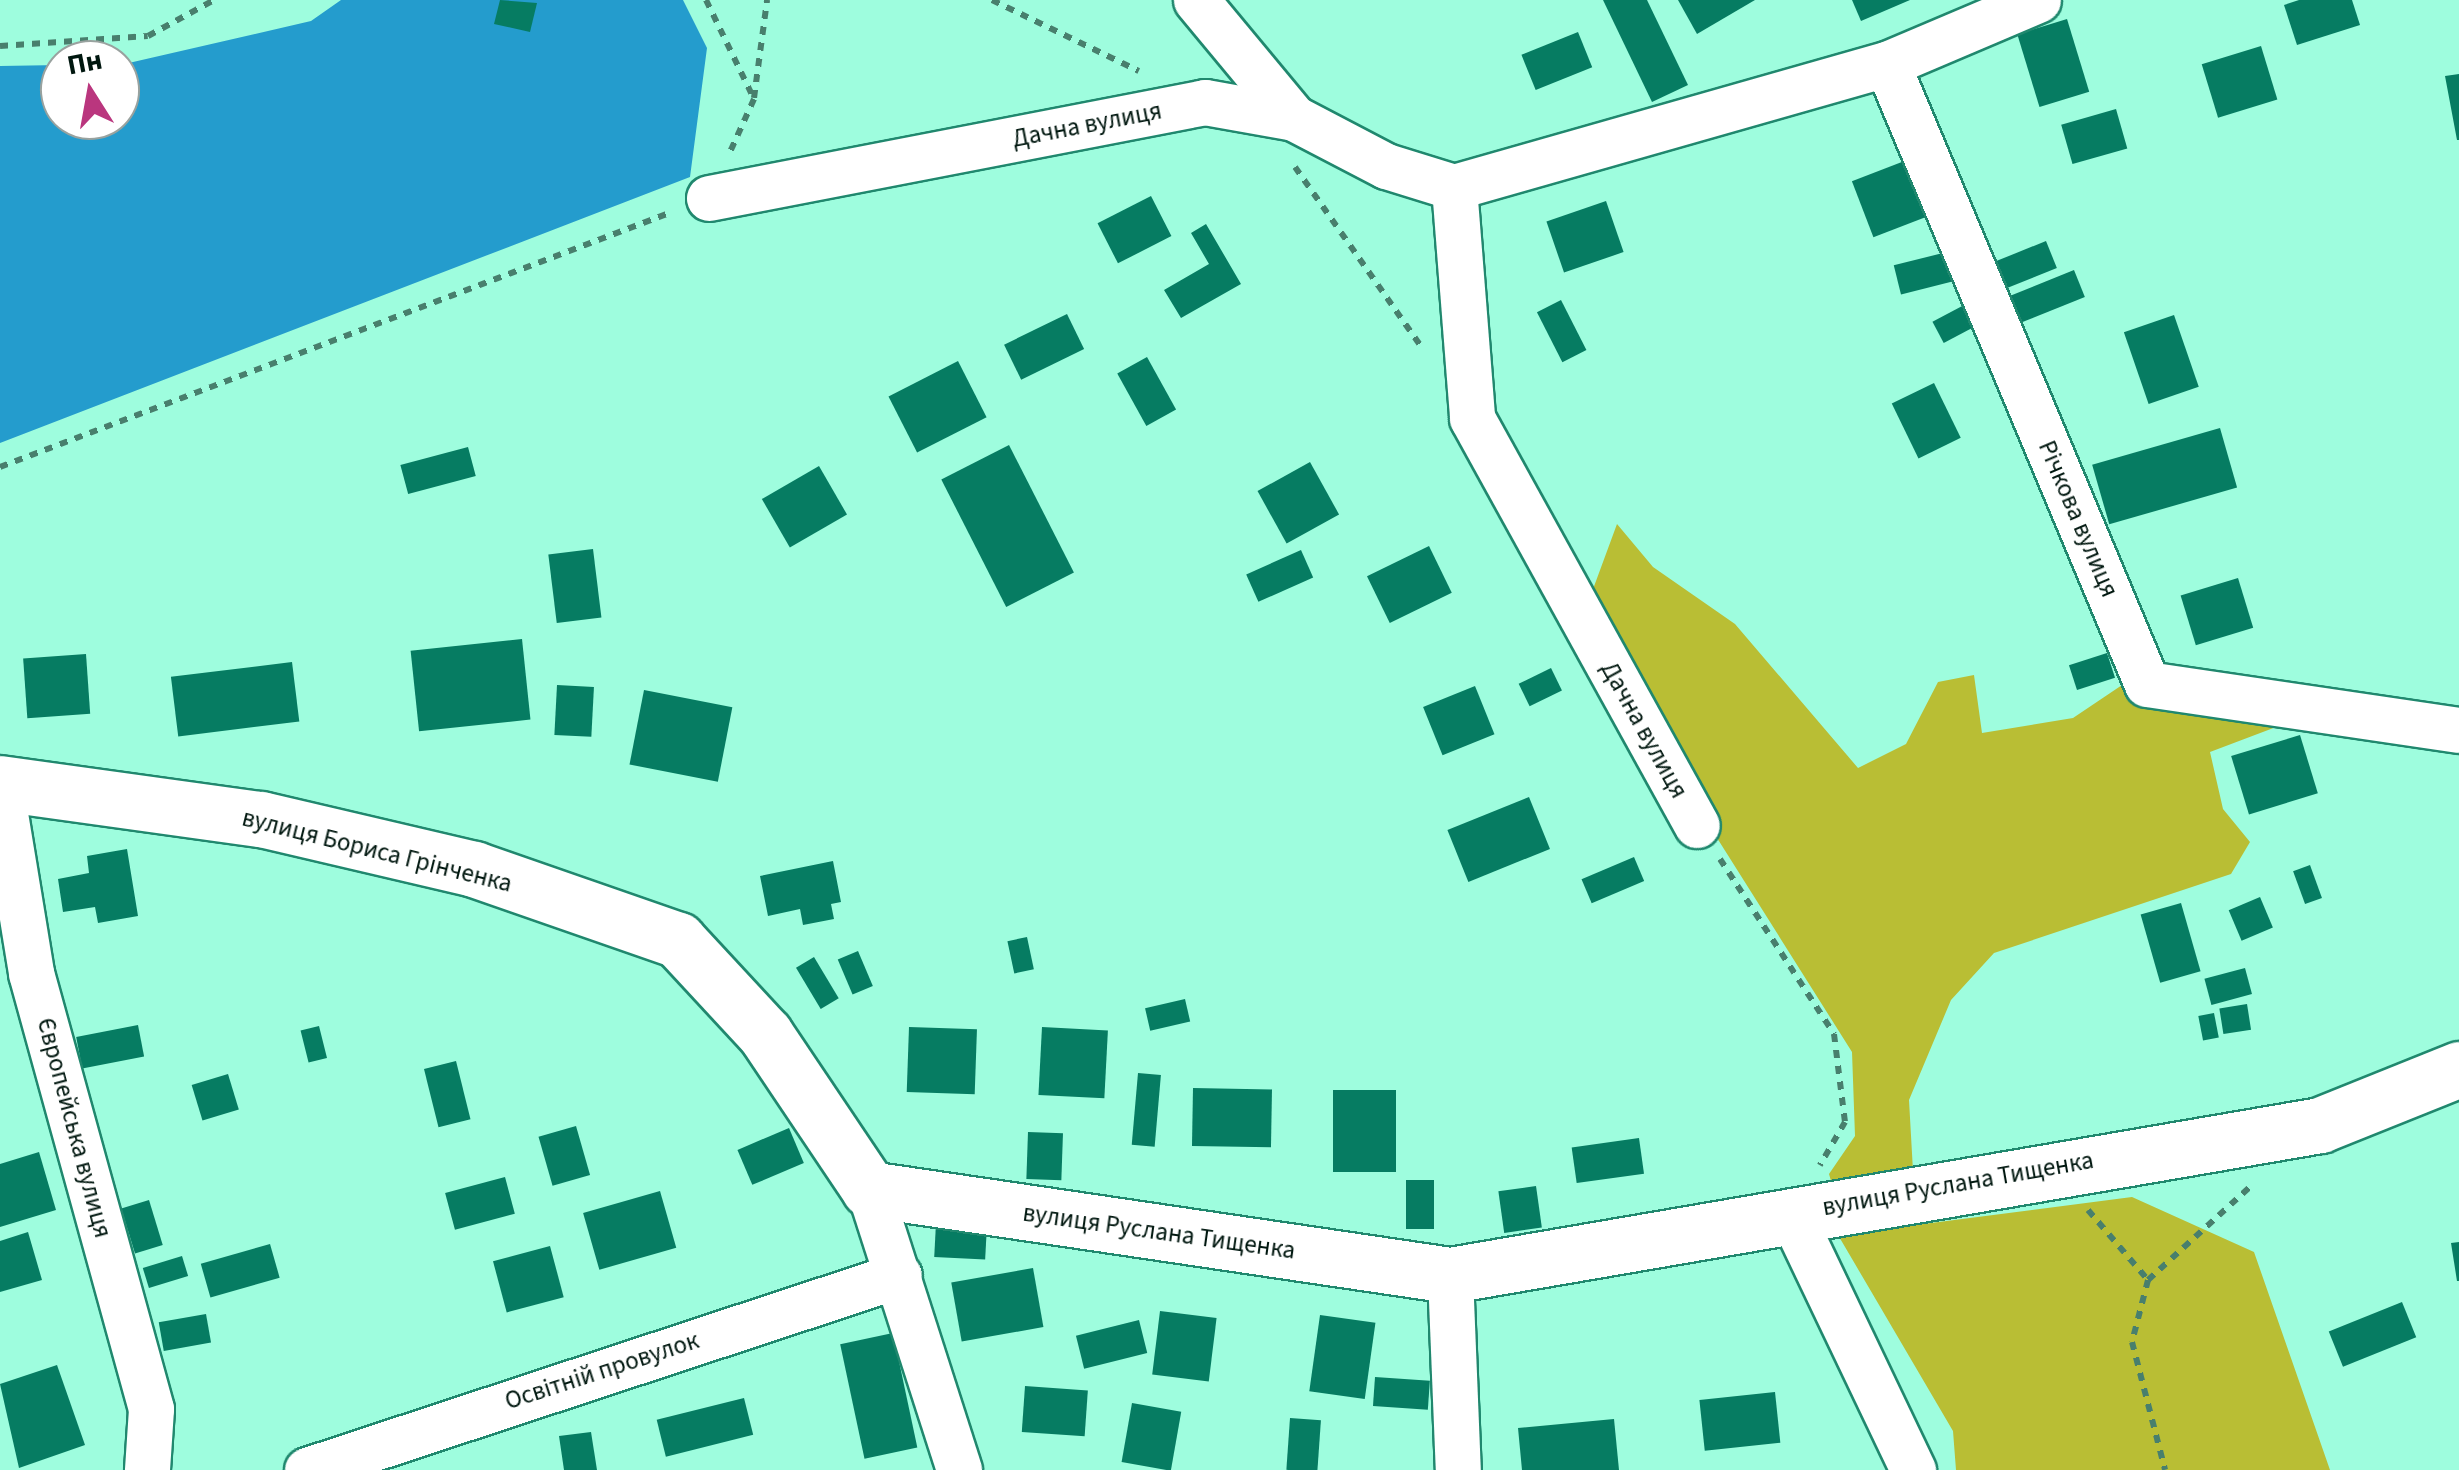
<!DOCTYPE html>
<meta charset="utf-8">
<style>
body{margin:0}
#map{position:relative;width:2459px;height:1470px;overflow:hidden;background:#9efdde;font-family:"Source Sans 3",sans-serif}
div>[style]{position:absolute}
.forest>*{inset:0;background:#b9be34}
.water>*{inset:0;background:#249ccd}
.building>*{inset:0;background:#067c62;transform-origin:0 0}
.path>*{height:6px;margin-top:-3px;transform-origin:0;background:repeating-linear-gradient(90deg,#487f6d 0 8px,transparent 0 16px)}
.roads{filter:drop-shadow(2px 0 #20886e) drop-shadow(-2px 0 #20886e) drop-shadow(0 2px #20886e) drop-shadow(0 -2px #20886e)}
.street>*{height:45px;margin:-22.5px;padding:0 22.5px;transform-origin:22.5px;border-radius:22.5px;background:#fff}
.secondary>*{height:55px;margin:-27.5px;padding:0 27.5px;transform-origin:27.5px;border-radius:27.5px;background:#fff}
span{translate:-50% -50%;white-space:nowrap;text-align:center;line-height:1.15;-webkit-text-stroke:8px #fff;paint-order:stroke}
.street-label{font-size:25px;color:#00170f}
.north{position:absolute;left:40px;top:40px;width:100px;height:100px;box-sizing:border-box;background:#fff;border:2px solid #99a29f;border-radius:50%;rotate:349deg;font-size:28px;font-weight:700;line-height:40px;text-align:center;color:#00170f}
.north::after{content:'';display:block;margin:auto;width:35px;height:45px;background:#ba367e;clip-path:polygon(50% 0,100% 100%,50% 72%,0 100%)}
</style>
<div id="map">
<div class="forest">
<i style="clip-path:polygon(1617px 524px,1653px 567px,1735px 624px,1858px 768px,1906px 744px,1938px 682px,1974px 675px,1982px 733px,2073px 718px,2134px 677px,2284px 724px,2210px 752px,2223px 809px,2250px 842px,2231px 874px,1994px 953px,1951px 1000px,1909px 1100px,1913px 1171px,1834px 1191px,1829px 1174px,1855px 1136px,1852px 1052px,1712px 830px,1589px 600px)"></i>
<i style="clip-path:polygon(2132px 1197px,2254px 1252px,2330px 1470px,1956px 1470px,1953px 1431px,1838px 1235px)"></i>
</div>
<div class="water">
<i style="clip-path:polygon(341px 0,683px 0,707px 48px,690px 177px,0 443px,0 66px,60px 65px,60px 120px,120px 120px,120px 65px,311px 21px)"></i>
</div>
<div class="building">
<i style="clip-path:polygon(500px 0,537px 3px,530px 32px,494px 24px)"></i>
<i style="clip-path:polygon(1603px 0,1647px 0,1688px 85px,1652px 102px)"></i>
<i style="clip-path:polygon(1678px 0,1755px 0,1697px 34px)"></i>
<i style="clip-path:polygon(1852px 0,1910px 0,1861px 21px)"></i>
<i style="clip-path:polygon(2299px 0,2352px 0,2360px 25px,2297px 45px,2284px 5px)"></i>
<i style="left:2067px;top:19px;width:76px;height:52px;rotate:73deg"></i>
<i style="left:1578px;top:32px;width:38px;height:61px;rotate:68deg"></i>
<i style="left:2261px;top:46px;width:56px;height:62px;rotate:73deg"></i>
<i style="clip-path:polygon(2459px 74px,2459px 140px,2457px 140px,2445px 76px)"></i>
<i style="left:2116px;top:109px;width:41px;height:57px;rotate:74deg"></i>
<i style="left:1907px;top:160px;width:60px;height:59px;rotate:69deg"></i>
<i style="left:1151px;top:196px;width:45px;height:60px;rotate:63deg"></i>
<i style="left:1606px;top:201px;width:54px;height:63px;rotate:71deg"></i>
<i style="clip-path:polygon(1206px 224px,1241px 284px,1181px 318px,1164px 290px,1209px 264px,1191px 233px)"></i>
<i style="left:2046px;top:241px;width:29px;height:57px;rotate:68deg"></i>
<i style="left:1951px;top:251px;width:30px;height:59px;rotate:76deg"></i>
<i style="left:2074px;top:270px;width:29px;height:72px;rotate:68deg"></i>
<i style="left:1561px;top:300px;width:56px;height:27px;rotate:63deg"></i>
<i style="left:1966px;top:304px;width:24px;height:38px;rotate:62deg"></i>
<i style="left:1067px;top:314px;width:39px;height:70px;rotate:64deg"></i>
<i style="left:2174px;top:315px;width:76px;height:53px;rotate:71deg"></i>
<i style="left:1147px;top:357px;width:60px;height:34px;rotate:61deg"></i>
<i style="left:958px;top:361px;width:63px;height:78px;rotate:63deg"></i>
<i style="left:1934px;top:383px;width:61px;height:47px;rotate:64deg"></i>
<i style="left:2220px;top:428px;width:62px;height:133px;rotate:74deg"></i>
<i style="left:1009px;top:445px;width:143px;height:76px;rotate:63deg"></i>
<i style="left:468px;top:447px;width:30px;height:70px;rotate:75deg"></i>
<i style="left:1310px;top:462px;width:60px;height:60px;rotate:61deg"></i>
<i style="left:819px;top:466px;width:56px;height:66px;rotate:60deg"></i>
<i style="left:1429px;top:546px;width:52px;height:69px;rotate:64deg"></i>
<i style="left:593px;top:549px;width:69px;height:45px;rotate:83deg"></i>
<i style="left:1301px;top:550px;width:30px;height:60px;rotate:66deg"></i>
<i style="left:2238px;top:578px;width:52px;height:60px;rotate:73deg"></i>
<i style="left:522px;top:639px;width:81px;height:112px;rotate:84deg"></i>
<i style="left:2107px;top:653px;width:26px;height:40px;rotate:72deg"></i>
<i style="left:86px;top:654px;width:60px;height:63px;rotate:86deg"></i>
<i style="left:292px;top:662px;width:60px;height:122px;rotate:83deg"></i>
<i style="left:1551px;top:668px;width:25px;height:36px;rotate:64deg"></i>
<i style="left:557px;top:685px;width:37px;height:50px;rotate:3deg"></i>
<i style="left:1475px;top:686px;width:52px;height:56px;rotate:68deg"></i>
<i style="left:644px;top:690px;width:90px;height:76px;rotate:11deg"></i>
<i style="left:2300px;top:735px;width:61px;height:72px;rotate:73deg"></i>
<i style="left:1529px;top:797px;width:56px;height:88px;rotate:68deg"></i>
<i style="clip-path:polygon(127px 849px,138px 916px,98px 923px,95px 907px,63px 912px,58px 879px,89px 873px,87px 856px)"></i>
<i style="left:1634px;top:857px;width:26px;height:57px;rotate:67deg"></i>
<i style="clip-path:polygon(833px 861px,841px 902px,831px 904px,834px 919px,803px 925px,800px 909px,768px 916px,760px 876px)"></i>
<i style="left:2310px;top:865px;width:35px;height:18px;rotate:70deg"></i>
<i style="left:2260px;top:897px;width:33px;height:34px;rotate:67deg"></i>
<i style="left:2181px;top:903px;width:71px;height:42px;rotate:74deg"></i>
<i style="left:1027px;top:937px;width:33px;height:20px;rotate:78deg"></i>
<i style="left:858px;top:951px;width:38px;height:22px;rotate:67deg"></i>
<i style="left:814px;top:957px;width:48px;height:21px;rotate:59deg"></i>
<i style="left:2245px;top:968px;width:27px;height:42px;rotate:75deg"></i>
<i style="left:1185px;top:999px;width:23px;height:41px;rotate:77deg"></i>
<i style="left:2247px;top:1004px;width:26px;height:28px;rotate:81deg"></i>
<i style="left:2214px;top:1013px;width:25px;height:16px;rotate:79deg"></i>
<i style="left:138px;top:1025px;width:32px;height:63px;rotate:79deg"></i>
<i style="left:319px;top:1026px;width:33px;height:19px;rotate:76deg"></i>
<i style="left:909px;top:1027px;width:68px;height:65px;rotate:2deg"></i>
<i style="left:1042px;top:1027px;width:66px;height:68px;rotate:3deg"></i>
<i style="left:456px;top:1061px;width:60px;height:33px;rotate:76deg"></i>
<i style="left:1138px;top:1073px;width:23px;height:72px;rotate:5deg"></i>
<i style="left:228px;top:1074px;width:37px;height:38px;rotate:73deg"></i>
<i style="left:1193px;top:1088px;width:79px;height:58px;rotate:1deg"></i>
<i style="left:1333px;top:1090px;width:63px;height:82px"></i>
<i style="left:576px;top:1126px;width:51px;height:39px;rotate:74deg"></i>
<i style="left:789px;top:1128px;width:38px;height:56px;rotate:67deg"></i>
<i style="left:1028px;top:1132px;width:35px;height:47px;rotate:2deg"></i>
<i style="left:1639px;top:1138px;width:36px;height:68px;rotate:82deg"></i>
<i style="clip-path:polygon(39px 1152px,56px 1210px,0 1227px,0 1164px)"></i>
<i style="left:505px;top:1177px;width:38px;height:62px;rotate:75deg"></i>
<i style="left:1406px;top:1180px;width:28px;height:49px"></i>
<i style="left:1536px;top:1186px;width:42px;height:38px;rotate:82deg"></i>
<i style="left:660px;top:1191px;width:59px;height:80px;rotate:74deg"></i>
<i style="left:149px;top:1200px;width:47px;height:29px;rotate:73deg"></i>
<i style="left:936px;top:1223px;width:51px;height:34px;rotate:3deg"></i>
<i style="clip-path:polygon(28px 1232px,42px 1280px,0 1292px,0 1241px)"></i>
<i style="clip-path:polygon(2459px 1242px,2459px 1281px,2457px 1281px,2451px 1243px)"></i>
<i style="left:270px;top:1244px;width:35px;height:72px;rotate:74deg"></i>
<i style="left:550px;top:1246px;width:53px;height:59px;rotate:75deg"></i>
<i style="left:182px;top:1256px;width:21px;height:41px;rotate:73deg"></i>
<i style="left:1033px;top:1268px;width:60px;height:83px;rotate:80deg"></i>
<i style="left:2402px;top:1302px;width:38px;height:79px;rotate:68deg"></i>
<i style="left:1160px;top:1311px;width:57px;height:64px;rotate:7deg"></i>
<i style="left:206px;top:1314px;width:29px;height:48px;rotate:80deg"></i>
<i style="left:1320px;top:1315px;width:56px;height:77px;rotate:8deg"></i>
<i style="left:1139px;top:1320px;width:34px;height:65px;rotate:76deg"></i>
<i style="left:893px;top:1333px;width:117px;height:54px;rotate:78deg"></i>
<i style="clip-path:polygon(57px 1365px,85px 1445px,19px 1468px,0 1384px)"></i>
<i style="left:1375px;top:1377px;width:55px;height:29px;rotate:4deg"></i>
<i style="left:1025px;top:1386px;width:63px;height:46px;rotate:4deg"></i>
<i style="left:1775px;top:1392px;width:51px;height:76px;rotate:84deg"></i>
<i style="left:744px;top:1398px;width:38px;height:90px;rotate:76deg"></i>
<i style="left:1132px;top:1403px;width:50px;height:60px;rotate:10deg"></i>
<i style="left:1290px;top:1418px;width:31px;height:52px;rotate:4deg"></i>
<i style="clip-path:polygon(1614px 1419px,1619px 1470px,1522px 1470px,1518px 1428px)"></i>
<i style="clip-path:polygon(591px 1432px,597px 1470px,564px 1470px,559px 1436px)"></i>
</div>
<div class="path">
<i style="left:706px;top:0;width:110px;rotate:64.1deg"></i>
<i style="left:754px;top:99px;width:60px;rotate:114.4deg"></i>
<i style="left:992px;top:0;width:163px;rotate:25.8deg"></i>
<i style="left:0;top:46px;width:148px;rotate:-3.9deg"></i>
<i style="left:148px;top:36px;width:75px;rotate:-28.6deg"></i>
<i style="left:754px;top:98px;width:99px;rotate:-82.4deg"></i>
<i style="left:1295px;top:167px;width:223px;rotate:54.9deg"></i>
<i style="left:0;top:467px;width:719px;rotate:-20.78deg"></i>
<i style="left:1720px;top:859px;width:209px;rotate:56.9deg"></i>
<i style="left:1834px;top:1034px;width:89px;rotate:82.9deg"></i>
<i style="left:1845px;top:1122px;width:50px;rotate:120.2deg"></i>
<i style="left:2088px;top:1210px;width:92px;rotate:49.4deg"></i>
<i style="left:2148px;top:1280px;width:64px;rotate:104.5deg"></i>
<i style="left:2132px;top:1342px;width:132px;rotate:75.5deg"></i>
<i style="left:2148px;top:1280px;width:139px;rotate:-42.4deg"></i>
</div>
<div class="roads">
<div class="street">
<i style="left:1196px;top:0;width:153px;rotate:50.3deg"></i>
<i style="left:1887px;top:64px;width:672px;rotate:67.25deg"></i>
<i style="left:2147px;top:684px;width:315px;rotate:8.4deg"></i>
<i style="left:1454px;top:187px;width:232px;rotate:85.5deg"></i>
<i style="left:1472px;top:418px;width:465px;rotate:61.1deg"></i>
<i style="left:709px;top:198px;width:505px;rotate:-10.95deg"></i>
<i style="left:1205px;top:102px;width:90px;rotate:10.2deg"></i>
<i style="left:1294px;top:118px;width:104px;rotate:27.6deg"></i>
<i style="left:1386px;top:166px;width:71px;rotate:17.2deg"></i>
<i style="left:1454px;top:187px;width:450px;rotate:-15.9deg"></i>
<i style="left:1887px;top:64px;width:164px;rotate:-23deg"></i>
<i style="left:0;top:783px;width:193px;rotate:80.7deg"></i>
<i style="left:31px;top:973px;width:452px;rotate:74.6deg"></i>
<i style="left:151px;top:1409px;width:61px;rotate:93.8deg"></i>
<i style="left:869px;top:1189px;width:295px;rotate:72.2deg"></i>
<i style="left:1791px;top:1214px;width:284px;rotate:64.5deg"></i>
<i style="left:1450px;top:1275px;width:195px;rotate:87.7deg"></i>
<i style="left:307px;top:1470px;width:623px;rotate:-18.23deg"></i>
</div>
<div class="secondary">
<i style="left:0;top:783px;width:263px;rotate:7.9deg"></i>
<i style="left:261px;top:819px;width:219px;rotate:13.2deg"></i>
<i style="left:474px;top:869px;width:216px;rotate:19.2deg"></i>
<i style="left:678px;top:940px;width:128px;rotate:47.2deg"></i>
<i style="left:765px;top:1034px;width:187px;rotate:56.1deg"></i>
<i style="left:869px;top:1189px;width:587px;rotate:8.42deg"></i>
<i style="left:1450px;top:1275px;width:883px;rotate:-9.78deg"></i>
<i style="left:2320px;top:1125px;width:150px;rotate:-21.9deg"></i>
</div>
</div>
<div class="street-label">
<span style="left:1087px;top:125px;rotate:-11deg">Дачна вулиця</span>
<span style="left:2078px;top:519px;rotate:67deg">Річкова вулиця</span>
<span style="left:1644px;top:730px;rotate:61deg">Дачна вулиця</span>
<span style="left:377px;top:851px;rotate:14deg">вулиця Бориса Грінченка</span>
<span style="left:74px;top:1128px;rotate:75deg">Європейська вулиця</span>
<span style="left:1958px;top:1184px;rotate:-10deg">вулиця Руслана Тищенка</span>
<span style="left:1159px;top:1232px;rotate:8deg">вулиця Руслана Тищенка</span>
<span style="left:602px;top:1371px;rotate:-18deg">Освітній провулок</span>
</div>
<div class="north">Пн</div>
</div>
